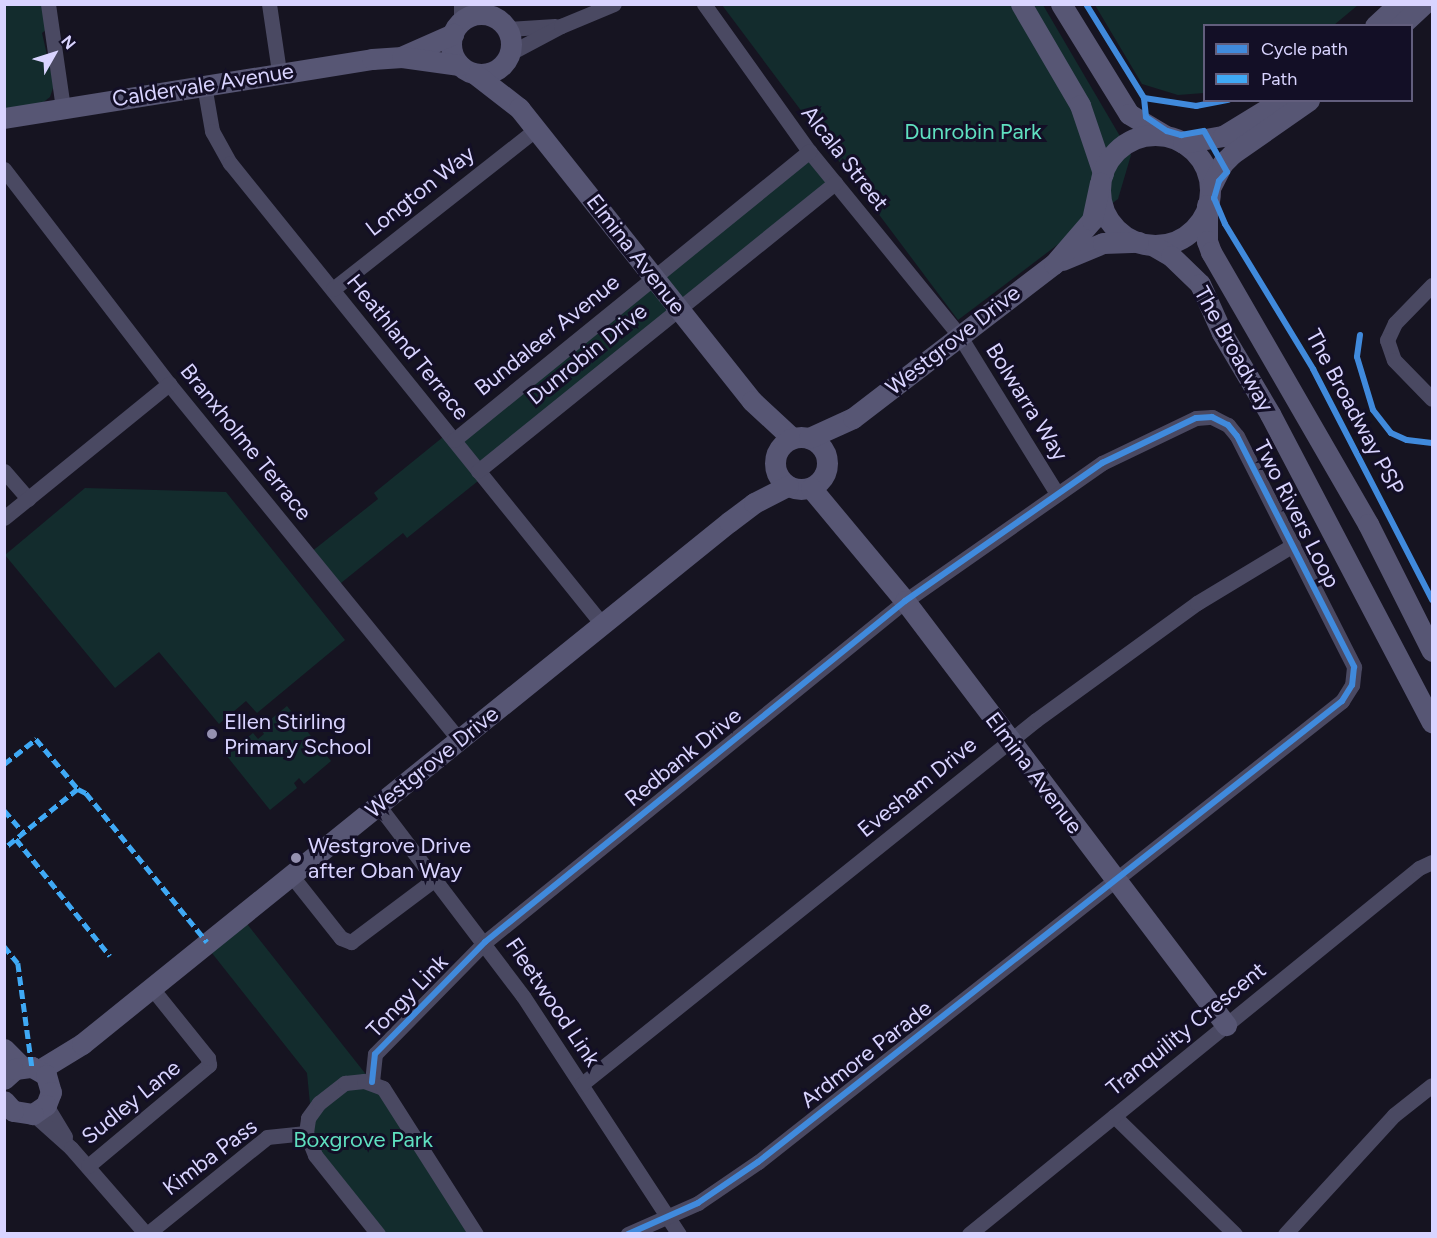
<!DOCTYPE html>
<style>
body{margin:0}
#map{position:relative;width:1437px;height:1238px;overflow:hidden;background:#161421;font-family:Figtree,sans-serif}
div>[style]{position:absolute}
.green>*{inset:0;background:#132c2d}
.street>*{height:15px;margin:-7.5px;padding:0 7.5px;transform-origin:7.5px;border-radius:7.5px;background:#4a4962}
.secondary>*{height:21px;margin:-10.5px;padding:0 10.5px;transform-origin:10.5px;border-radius:10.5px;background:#575674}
.secondary>.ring{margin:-10.5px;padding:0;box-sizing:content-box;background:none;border:21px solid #575674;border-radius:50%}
.quiet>*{height:4.5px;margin-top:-2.25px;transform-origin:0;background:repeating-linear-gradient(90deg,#3fa9f5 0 9px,transparent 0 13.5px)}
.cycleway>*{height:6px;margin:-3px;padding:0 3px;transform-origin:3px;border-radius:3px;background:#408adc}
.dots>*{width:16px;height:16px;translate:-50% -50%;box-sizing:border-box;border:3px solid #130f26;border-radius:50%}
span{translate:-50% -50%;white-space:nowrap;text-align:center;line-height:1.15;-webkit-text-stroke:6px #130f26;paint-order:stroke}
.street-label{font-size:22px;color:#d9d4ff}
.park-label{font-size:22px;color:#5fe0c0}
.poi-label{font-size:22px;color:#d9d4ff}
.left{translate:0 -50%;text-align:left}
.frame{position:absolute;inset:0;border:6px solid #d9d4ff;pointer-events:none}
.legend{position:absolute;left:1203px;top:24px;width:210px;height:78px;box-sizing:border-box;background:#130f26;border:2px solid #625e7d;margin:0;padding:8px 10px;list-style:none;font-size:18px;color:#d9d4ff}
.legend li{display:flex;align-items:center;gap:12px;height:30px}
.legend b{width:30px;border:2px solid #625e7d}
.north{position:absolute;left:24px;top:24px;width:60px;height:60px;-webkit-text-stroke:4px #130f26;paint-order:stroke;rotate:51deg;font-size:16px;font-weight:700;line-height:24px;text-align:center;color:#d9d4ff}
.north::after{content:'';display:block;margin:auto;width:21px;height:27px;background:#d9d4ff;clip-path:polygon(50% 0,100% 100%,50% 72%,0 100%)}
</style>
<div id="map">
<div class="green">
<i style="clip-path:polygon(5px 5px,43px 6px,47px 29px,42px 33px,54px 85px,50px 97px,41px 104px,5px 112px)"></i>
<i style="clip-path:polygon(722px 5px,1043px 5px,1131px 155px,1118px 199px,958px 320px)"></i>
<i style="clip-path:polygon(1095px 5px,1358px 5px,1334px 25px,1204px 26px,1204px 93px,1178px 95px,1142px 84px)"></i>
<i style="clip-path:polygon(809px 151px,835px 183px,479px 470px,483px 477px,407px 538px,403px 533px,336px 587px,306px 556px,378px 499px,374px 493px,448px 433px,454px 440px)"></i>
<i style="clip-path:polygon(85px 488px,226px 492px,345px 640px,257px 713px,246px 701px,219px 724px,159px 652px,115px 688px,5px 555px)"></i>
<i style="clip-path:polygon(287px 706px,331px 761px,304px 784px,299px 778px,294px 783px,297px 788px,270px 810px,226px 755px,253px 733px,258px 739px,264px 734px,260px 728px)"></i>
<i style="clip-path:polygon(240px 915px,372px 1082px,476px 1233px,378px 1233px,315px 1155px,307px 1073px,204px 943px)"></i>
</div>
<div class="street">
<i style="left:48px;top:4px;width:105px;rotate:81.8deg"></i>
<i style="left:269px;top:4px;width:69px;rotate:81.6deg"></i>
<i style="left:461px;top:4px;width:18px;rotate:90deg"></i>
<i style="left:481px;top:4px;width:11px;rotate:63deg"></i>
<i style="left:704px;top:4px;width:181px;rotate:54.5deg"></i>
<i style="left:809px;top:151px;width:237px;rotate:50.8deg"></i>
<i style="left:959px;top:335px;width:185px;rotate:58.3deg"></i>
<i style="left:508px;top:29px;width:47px;rotate:-3.7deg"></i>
<i style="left:510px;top:53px;width:58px;rotate:-27.9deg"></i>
<i style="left:561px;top:26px;width:57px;rotate:-22.5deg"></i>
<i style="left:204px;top:85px;width:47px;rotate:80.1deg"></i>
<i style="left:212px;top:131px;width:37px;rotate:61deg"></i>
<i style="left:230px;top:163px;width:592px;rotate:51.1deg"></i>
<i style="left:4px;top:169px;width:271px;rotate:52.5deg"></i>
<i style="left:169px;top:384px;width:458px;rotate:50.8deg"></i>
<i style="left:1432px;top:285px;width:53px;rotate:134.2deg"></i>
<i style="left:1395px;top:323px;width:19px;rotate:115deg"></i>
<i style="left:1387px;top:340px;width:21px;rotate:71deg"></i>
<i style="left:1394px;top:360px;width:54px;rotate:45.7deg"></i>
<i style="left:333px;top:289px;width:258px;rotate:-38.2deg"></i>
<i style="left:454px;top:440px;width:458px;rotate:-39.1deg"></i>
<i style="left:4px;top:471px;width:37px;rotate:49deg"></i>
<i style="left:478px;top:471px;width:459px;rotate:-38.9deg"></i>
<i style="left:4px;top:518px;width:213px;rotate:-39.1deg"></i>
<i style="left:378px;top:805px;width:240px;rotate:52.8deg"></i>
<i style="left:523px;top:996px;width:285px;rotate:56.8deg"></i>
<i style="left:291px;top:875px;width:80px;rotate:51.6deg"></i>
<i style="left:341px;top:938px;width:11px;rotate:22deg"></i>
<i style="left:351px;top:942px;width:105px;rotate:-36.9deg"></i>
<i style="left:372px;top:1082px;width:28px;rotate:-84deg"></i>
<i style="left:375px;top:1054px;width:157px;rotate:-45.5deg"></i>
<i style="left:485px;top:942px;width:541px;rotate:-39.07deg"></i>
<i style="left:905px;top:601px;width:241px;rotate:-35deg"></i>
<i style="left:1102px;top:463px;width:104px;rotate:-25.6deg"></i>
<i style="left:1196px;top:418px;width:16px;rotate:-4deg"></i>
<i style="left:1212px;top:417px;width:18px;rotate:27deg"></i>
<i style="left:1228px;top:425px;width:14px;rotate:51deg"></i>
<i style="left:1237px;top:436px;width:259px;rotate:63.1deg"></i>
<i style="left:1354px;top:667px;width:18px;rotate:96deg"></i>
<i style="left:1352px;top:685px;width:19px;rotate:122deg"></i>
<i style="left:1342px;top:701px;width:744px;rotate:141.71deg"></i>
<i style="left:758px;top:1162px;width:73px;rotate:145.7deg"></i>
<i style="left:698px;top:1203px;width:77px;rotate:156.1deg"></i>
<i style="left:582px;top:1084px;width:582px;rotate:-38.72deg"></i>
<i style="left:1036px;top:720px;width:199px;rotate:-36deg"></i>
<i style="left:1197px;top:603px;width:112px;rotate:-31.1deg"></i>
<i style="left:46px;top:1105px;width:37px;rotate:59deg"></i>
<i style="left:33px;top:1114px;width:51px;rotate:41.8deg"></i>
<i style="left:71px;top:1148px;width:114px;rotate:48.9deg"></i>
<i style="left:1114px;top:1116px;width:169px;rotate:44.3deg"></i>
<i style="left:88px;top:1166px;width:158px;rotate:-39.9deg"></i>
<i style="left:209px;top:1065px;width:7px;rotate:-98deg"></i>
<i style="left:208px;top:1058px;width:91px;rotate:-128.8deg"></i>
<i style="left:147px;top:1234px;width:154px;rotate:-38.9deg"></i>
<i style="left:267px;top:1137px;width:39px;rotate:-6deg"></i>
<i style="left:378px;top:1234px;width:101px;rotate:-128.6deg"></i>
<i style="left:315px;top:1155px;width:24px;rotate:-112deg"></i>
<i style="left:306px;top:1133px;width:15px;rotate:-82deg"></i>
<i style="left:308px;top:1118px;width:19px;rotate:-54deg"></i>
<i style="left:319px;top:1103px;width:33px;rotate:-38deg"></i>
<i style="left:345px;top:1083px;width:19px;rotate:-6deg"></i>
<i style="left:364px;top:1081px;width:20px;rotate:20deg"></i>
<i style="left:383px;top:1088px;width:173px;rotate:57.5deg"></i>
<i style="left:969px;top:1234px;width:580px;rotate:-39.12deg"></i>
<i style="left:1419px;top:868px;width:14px;rotate:-25deg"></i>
<i style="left:1285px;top:1234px;width:161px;rotate:-47.5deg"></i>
<i style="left:1394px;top:1115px;width:48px;rotate:-38.3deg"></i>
</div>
<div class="secondary">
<i style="left:1021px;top:4px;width:117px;rotate:59.7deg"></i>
<i style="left:1080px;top:105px;width:72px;rotate:71.3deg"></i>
<i style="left:1061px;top:4px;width:129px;rotate:58.3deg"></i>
<i style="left:1129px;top:114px;width:41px;rotate:31deg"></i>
<i class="ring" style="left:451px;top:14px;width:39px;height:39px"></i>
<i style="left:1375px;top:26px;width:33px;rotate:-43deg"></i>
<i style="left:1400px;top:26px;width:33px;rotate:-43deg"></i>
<i style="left:403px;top:56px;width:55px;rotate:-23.7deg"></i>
<i style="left:475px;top:74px;width:56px;rotate:37.7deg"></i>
<i style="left:519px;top:108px;width:374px;rotate:51.5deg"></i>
<i style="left:752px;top:401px;width:54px;rotate:42.8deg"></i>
<i style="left:4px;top:118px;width:373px;rotate:-9.1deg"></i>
<i style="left:372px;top:59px;width:30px;rotate:-4deg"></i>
<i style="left:402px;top:57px;width:58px;rotate:8deg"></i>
<i class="ring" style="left:1100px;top:135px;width:89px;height:89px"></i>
<i style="left:1183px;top:143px;width:41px;rotate:-9.9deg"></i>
<i style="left:1223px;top:136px;width:69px;rotate:-31.4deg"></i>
<i style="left:1210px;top:188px;width:27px;rotate:-63deg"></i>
<i style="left:1222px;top:164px;width:14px;rotate:-45deg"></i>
<i style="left:1232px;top:154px;width:94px;rotate:-35deg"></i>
<i style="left:1207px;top:205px;width:36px;rotate:90deg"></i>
<i style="left:1207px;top:241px;width:12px;rotate:70deg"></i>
<i style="left:1211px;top:252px;width:314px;rotate:60deg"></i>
<i style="left:1368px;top:524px;width:142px;rotate:63.3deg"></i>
<i style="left:1152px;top:245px;width:22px;rotate:30deg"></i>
<i style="left:1171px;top:256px;width:40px;rotate:44deg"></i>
<i style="left:1200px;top:284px;width:54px;rotate:65.8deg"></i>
<i style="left:1222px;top:333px;width:94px;rotate:59.3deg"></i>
<i style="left:1270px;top:414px;width:348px;rotate:62.3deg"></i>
<i style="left:1062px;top:260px;width:44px;rotate:-22.5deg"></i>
<i style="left:1103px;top:243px;width:35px;rotate:-2deg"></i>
<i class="ring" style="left:775px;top:437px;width:31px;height:31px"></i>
<i style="left:809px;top:438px;width:48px;rotate:-24.4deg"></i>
<i style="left:853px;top:418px;width:253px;rotate:-37.5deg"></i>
<i style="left:1054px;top:264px;width:58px;rotate:-49.2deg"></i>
<i style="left:1092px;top:220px;width:38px;rotate:-78deg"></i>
<i style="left:811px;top:488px;width:147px;rotate:50.2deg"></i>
<i style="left:905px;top:601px;width:532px;rotate:52.87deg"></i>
<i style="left:4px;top:1049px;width:24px;rotate:45deg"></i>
<i style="left:41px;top:1069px;width:48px;rotate:-31.4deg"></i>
<i style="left:82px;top:1044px;width:831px;rotate:-38.9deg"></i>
<i style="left:729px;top:522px;width:31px;rotate:-37deg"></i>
<i style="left:754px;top:503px;width:38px;rotate:-27deg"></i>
<i style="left:4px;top:1079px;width:15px;rotate:-42deg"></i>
<i style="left:15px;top:1069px;width:17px;rotate:-7deg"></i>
<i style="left:32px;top:1067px;width:16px;rotate:30deg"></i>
<i style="left:46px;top:1075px;width:18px;rotate:74deg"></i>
<i style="left:51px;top:1092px;width:14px;rotate:111deg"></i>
<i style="left:46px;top:1105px;width:16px;rotate:145deg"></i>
<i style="left:33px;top:1114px;width:20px;rotate:-171deg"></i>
<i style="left:13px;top:1111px;width:13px;rotate:-132deg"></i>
</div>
<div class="quiet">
<i style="left:4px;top:764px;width:41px;rotate:-38deg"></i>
<i style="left:36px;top:739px;width:65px;rotate:50deg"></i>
<i style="left:78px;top:789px;width:95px;rotate:141deg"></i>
<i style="left:78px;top:789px;width:9px;rotate:27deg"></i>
<i style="left:86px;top:793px;width:192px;rotate:50.9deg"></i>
<i style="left:4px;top:810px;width:30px;rotate:49deg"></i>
<i style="left:16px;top:839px;width:150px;rotate:51.2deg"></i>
<i style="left:4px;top:946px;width:22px;rotate:51deg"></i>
<i style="left:18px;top:963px;width:105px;rotate:82.3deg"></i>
</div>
<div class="cycleway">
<i style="left:1086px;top:4px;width:110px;rotate:58.3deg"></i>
<i style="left:1144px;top:98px;width:19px;rotate:84deg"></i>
<i style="left:1146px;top:117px;width:25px;rotate:34deg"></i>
<i style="left:1167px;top:131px;width:15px;rotate:16deg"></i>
<i style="left:1181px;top:135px;width:23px;rotate:-10deg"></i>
<i style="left:1204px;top:131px;width:47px;rotate:60.7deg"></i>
<i style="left:1227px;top:172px;width:12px;rotate:132deg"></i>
<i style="left:1219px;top:181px;width:18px;rotate:106deg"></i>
<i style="left:1214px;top:198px;width:28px;rotate:67deg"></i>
<i style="left:1225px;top:224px;width:170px;rotate:58.7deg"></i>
<i style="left:1313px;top:369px;width:260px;rotate:62.7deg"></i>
<i style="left:1144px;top:98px;width:53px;rotate:8.7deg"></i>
<i style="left:1196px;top:106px;width:33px;rotate:-11deg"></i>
<i style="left:1360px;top:335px;width:22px;rotate:98deg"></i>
<i style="left:1357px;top:357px;width:55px;rotate:73.2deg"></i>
<i style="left:1373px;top:410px;width:29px;rotate:52deg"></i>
<i style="left:1391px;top:433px;width:17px;rotate:24deg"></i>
<i style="left:1407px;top:440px;width:25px;rotate:7deg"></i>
<i style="left:372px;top:1082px;width:28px;rotate:-84deg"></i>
<i style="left:375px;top:1054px;width:157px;rotate:-45.5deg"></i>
<i style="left:485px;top:942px;width:541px;rotate:-39.07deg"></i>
<i style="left:905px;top:601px;width:241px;rotate:-35deg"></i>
<i style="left:1102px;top:463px;width:104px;rotate:-25.6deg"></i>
<i style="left:1196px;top:418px;width:16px;rotate:-4deg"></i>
<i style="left:1212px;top:417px;width:18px;rotate:27deg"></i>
<i style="left:1228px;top:425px;width:14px;rotate:51deg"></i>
<i style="left:1237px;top:436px;width:259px;rotate:63.1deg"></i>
<i style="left:1354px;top:667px;width:18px;rotate:96deg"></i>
<i style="left:1352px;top:685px;width:19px;rotate:122deg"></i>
<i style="left:1342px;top:701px;width:744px;rotate:141.71deg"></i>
<i style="left:758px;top:1162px;width:73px;rotate:145.7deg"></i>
<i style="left:698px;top:1203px;width:77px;rotate:156.1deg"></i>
</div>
<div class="dots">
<i style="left:212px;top:734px;background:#9591b1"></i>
<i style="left:296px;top:858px;background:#9591b1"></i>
</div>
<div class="street-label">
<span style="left:203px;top:85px;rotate:-9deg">Caldervale Avenue</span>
<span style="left:845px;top:158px;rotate:52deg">Alcala Street</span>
<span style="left:420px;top:191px;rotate:-38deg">Longton Way</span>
<span style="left:636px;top:254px;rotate:52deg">Elmina Avenue</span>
<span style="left:547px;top:335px;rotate:-39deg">Bundaleer Avenue</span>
<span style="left:953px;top:340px;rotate:-38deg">Westgrove Drive</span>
<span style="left:408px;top:347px;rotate:51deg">Heathland Terrace</span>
<span style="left:1234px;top:349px;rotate:61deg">The Broadway</span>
<span style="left:587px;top:354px;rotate:-39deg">Dunrobin Drive</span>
<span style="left:1027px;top:402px;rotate:58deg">Bolwarra Way</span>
<span style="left:1355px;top:412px;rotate:62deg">The Broadway PSP</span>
<span style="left:246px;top:442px;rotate:51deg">Branxholme Terrace</span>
<span style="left:1297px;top:514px;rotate:63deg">Two Rivers Loop</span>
<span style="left:683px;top:757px;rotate:-39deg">Redbank Drive</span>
<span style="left:432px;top:762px;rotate:-39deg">Westgrove Drive</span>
<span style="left:1034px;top:773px;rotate:53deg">Elmina Avenue</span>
<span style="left:917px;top:787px;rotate:-39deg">Evesham Drive</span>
<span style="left:407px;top:996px;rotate:-46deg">Tongy Link</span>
<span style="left:553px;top:1002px;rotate:56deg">Fleetwood Link</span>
<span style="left:1186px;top:1029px;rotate:-39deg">Tranquility Crescent</span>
<span style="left:866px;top:1054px;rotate:-38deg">Ardmore Parade</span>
<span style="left:131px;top:1102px;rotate:-39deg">Sudley Lane</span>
<span style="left:210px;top:1157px;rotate:-37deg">Kimba Pass</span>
</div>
<div class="park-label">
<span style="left:973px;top:132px">Dunrobin Park</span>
<span style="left:363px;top:1140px">Boxgrove Park</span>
</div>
<div class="poi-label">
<span class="left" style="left:224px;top:734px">Ellen Stirling<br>Primary School</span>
<span class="left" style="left:308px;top:858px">Westgrove Drive<br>after Oban Way</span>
</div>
<div class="frame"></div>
<ul class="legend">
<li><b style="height:8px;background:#408adc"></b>Cycle path</li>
<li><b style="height:8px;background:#3fa9f5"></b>Path</li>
</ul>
<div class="north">N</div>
</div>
